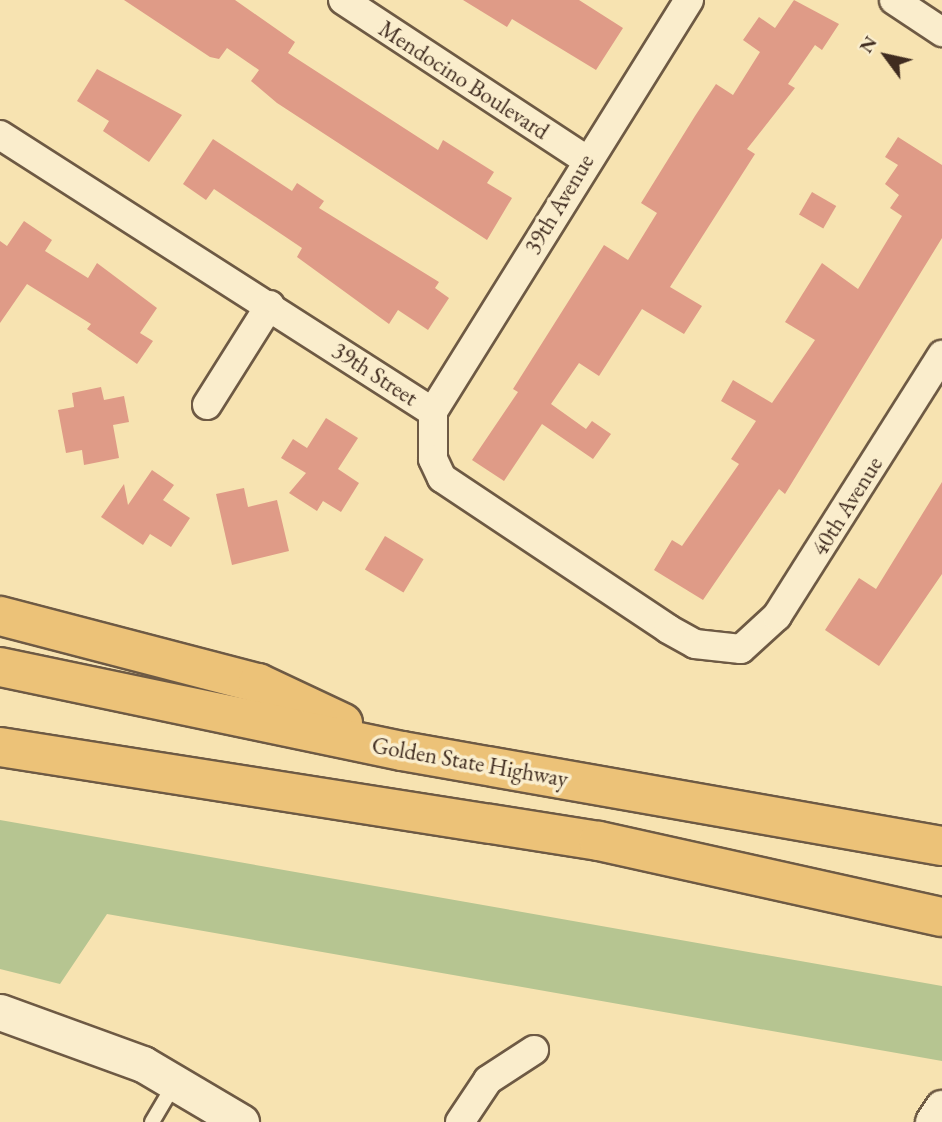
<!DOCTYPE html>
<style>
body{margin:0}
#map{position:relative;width:942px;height:1122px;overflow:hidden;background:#f7e3b1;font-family:"EB Garamond",serif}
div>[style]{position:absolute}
.green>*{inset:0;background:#b6c591}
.building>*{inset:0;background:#df9b87;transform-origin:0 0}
.roads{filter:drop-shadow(2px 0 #6e5a44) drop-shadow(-2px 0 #6e5a44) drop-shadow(0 2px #6e5a44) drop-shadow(0 -2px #6e5a44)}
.service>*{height:14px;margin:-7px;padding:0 7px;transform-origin:7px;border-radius:7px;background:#faedcc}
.minor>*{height:28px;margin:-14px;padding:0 14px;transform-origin:14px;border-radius:14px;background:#faedcc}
.tertiary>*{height:35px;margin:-17.5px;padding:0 17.5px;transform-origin:17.5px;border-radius:17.5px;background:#faedcc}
.motorway>*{height:38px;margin:-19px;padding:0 19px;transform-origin:19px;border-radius:19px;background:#ecc278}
span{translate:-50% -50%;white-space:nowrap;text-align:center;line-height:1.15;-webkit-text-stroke:7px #faedcc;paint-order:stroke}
.street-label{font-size:23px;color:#402c20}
.north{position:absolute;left:851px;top:21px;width:70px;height:70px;-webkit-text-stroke:5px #faedcc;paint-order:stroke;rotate:303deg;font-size:19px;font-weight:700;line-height:28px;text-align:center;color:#402c20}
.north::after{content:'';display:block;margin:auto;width:24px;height:32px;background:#402c20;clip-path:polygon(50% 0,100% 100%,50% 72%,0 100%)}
</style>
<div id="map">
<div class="green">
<i style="clip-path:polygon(0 820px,942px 986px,942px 1061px,107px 914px,60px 984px,0 969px)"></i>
</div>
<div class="building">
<i style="clip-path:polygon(124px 0,235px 0,295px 42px,288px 53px,438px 150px,443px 140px,494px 172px,487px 183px,512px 198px,487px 240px,277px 103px,251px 81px,259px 70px,227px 48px,219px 59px,210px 57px)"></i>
<i style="clip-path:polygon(463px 0,579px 0,623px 28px,596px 70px,512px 19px,507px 27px)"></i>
<i style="clip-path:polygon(794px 0,839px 24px,822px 50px,815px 45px,788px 84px,795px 88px,747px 149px,755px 154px,670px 287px,702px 306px,684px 334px,642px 309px,599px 376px,579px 363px,551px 404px,586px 429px,592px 421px,611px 434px,593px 459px,542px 424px,504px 481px,472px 460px,518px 392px,513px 389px,604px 245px,628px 260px,657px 213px,641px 203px,695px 116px,716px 84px,733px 95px,760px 52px,743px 40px,759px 17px,775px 28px)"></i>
<i style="clip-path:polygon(97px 69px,182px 115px,149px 162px,103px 131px,109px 121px,77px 101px)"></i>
<i style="clip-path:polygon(898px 137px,942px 165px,942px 238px,785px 494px,779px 489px,703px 600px,654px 570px,672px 540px,682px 546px,739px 464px,731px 459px,756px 421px,721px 401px,733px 380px,772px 403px,815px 340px,785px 322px,822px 263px,858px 289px,902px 216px,890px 208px,899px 195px,885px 184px,898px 165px,885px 157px)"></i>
<i style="clip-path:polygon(213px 139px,292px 191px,297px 183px,324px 201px,319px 208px,439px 282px,435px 288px,449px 298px,428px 330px,398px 310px,389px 324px,297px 257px,302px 248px,214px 189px,206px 200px,183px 184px)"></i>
<i style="left:812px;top:192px;width:28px;height:26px;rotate:30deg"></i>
<i style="clip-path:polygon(24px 221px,52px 240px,45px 251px,88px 278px,97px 263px,157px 308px,140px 333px,153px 341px,137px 364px,87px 329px,91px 324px,27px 284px,0 323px,0 241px,7px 246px)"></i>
<i style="clip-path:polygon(101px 387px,104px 400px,124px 396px,129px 422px,113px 425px,119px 458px,84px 465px,82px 450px,66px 453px,58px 410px,74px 407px,72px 393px)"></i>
<i style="clip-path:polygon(326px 418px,358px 438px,338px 469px,359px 483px,341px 512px,323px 501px,317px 511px,289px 493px,306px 473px,281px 458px,293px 439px,307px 448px)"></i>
<i style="clip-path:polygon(152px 470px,174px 485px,163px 500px,190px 518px,171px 547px,150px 534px,143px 545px,101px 517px,124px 484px,128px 505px)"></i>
<i style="clip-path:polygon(942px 482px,942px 574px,879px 666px,825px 630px,859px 578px,876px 589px)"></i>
<i style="clip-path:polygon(244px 488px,248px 507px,277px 500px,289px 551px,232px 565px,216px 494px)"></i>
<i style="left:385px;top:536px;width:45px;height:39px;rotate:31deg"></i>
</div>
<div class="roads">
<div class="service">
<i style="left:152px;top:1122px;width:45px;rotate:-59.5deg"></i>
</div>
<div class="minor">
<i style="left:343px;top:0;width:290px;rotate:33.3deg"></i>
<i style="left:689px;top:0;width:485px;rotate:121.9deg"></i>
<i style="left:433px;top:412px;width:47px;rotate:90deg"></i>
<i style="left:433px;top:459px;width:21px;rotate:65deg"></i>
<i style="left:442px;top:478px;width:272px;rotate:33.7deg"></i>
<i style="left:668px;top:629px;width:31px;rotate:29deg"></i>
<i style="left:695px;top:644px;width:46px;rotate:6.2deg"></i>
<i style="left:741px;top:649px;width:49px;rotate:-42.5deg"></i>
<i style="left:777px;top:616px;width:309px;rotate:-57.7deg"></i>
<i style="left:894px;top:0;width:58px;rotate:33.7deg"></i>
<i style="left:0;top:135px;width:514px;rotate:32.61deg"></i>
<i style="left:207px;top:405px;width:118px;rotate:-57.8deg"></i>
<i style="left:460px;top:1122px;width:50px;rotate:-56.3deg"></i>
<i style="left:488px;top:1080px;width:55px;rotate:-33.1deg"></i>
</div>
<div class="tertiary">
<i style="left:0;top:1012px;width:152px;rotate:20deg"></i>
<i style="left:143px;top:1064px;width:114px;rotate:30.6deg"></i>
<i style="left:933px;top:1122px;width:17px;rotate:-57deg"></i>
</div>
<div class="motorway">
<i style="left:0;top:616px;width:267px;rotate:14.6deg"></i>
<i style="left:258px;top:683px;width:94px;rotate:25.2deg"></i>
<i style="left:0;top:667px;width:411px;rotate:11.8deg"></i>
<i style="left:402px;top:751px;width:548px;rotate:9.98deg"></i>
<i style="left:0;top:747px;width:606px;rotate:8.92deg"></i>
<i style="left:599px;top:841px;width:351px;rotate:12.5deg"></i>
</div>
</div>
<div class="street-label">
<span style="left:464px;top:80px;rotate:33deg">Mendocino Boulevard</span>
<span style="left:559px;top:204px;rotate:-59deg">39th Avenue</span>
<span style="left:375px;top:374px;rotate:33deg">39th Street</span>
<span style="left:847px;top:506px;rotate:-58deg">40th Avenue</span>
<span style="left:470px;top:762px;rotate:10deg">Golden State Highway</span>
</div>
<div class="north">N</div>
</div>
